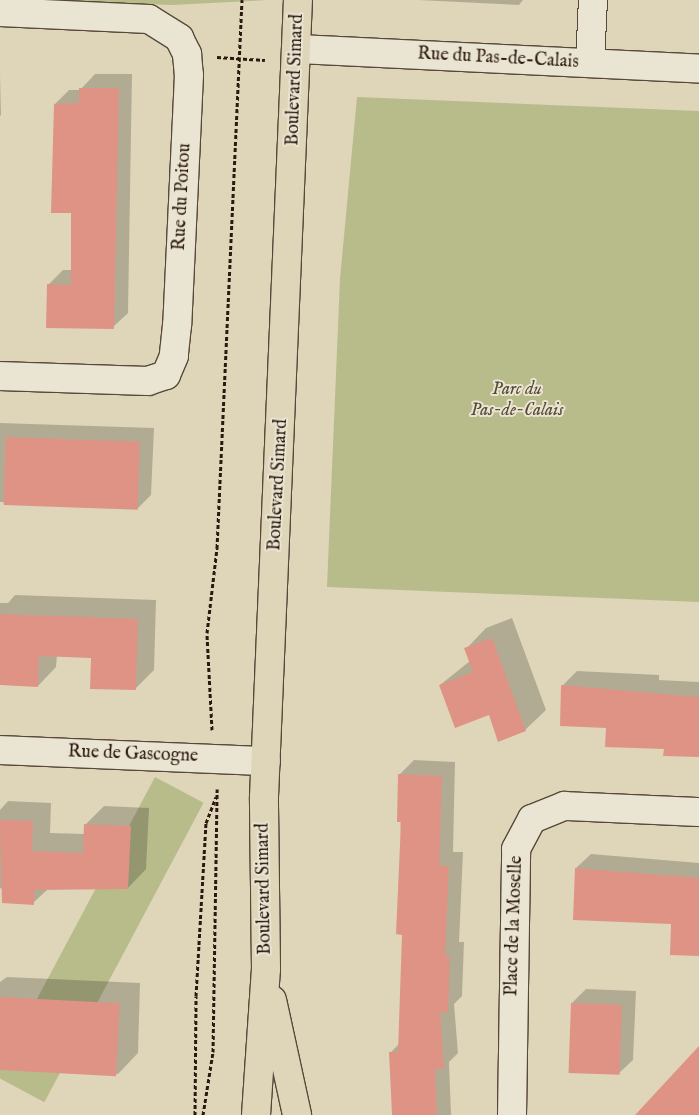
<!DOCTYPE html>
<style>
body{margin:0}
#map{position:relative;width:699px;height:1115px;overflow:hidden;background:#dfd6ba;font-family:"IM FELL English",serif}
div>[style]{position:absolute}
.green>*{inset:0;background:#b8bc8b;transform-origin:0 0}
.shadow>*{inset:0;background:#0003}
.building>*{inset:0;background:#df9384;transform-origin:0 0}
.path>*{height:3px;margin-top:-1.5px;transform-origin:0;background:repeating-linear-gradient(90deg,#2b1910 0 4px,transparent 0 6.5px)}
.roads{filter:drop-shadow(1px 0 #58483a) drop-shadow(-1px 0 #58483a) drop-shadow(0 1px #58483a) drop-shadow(0 -1px #58483a)}
.minor>*{height:28px;margin:-14px;padding:0 14px;transform-origin:14px;border-radius:14px;background:#eae4d2}
.major>*{height:28px;margin:-14px;padding:0 14px;transform-origin:14px;border-radius:14px;background:#dfd6ba}
span{translate:-50% -50%;white-space:nowrap;text-align:center;line-height:1.15;-webkit-text-stroke:4px #eae4d2;paint-order:stroke}
.street-label{font-size:18px;color:#2b1910}
.park-label{font-size:18px;color:#554a35;font-style:italic}
</style>
<div id="map">
<div class="green">
<i style="clip-path:polygon(0 0,268px 0,172px 5px)"></i>
<i style="clip-path:polygon(357px 97px,699px 111px,699px 602px,327px 587px,340px 279px)"></i>
<i style="left:155px;top:777px;width:55px;height:339px;rotate:28deg"></i>
</div>
<div class="shadow">
<i style="clip-path:polygon(418px 0,523px 0,519px 5px)"></i>
<i style="clip-path:polygon(0 74px,1px 115px,0 116px)"></i>
<i style="clip-path:polygon(95px 74px,132px 74px,128px 313px,113px 327px,48px 285px,63px 270px,72px 270px,72px 212px,55px 104px,69px 90px,80px 90px)"></i>
<i style="clip-path:polygon(0 423px,154px 428px,151px 495px,137px 509px,0 502px)"></i>
<i style="clip-path:polygon(15px 595px,156px 600px,154px 670px,135px 689px,92px 657px,57px 655px,56px 667px,38px 686px,0 684px,0 603px,8px 603px)"></i>
<i style="clip-path:polygon(512px 618px,546px 710px,525px 730px,440px 685px,470px 661px,466px 649px,486px 628px)"></i>
<i style="clip-path:polygon(577px 671px,659px 675px,659px 680px,699px 682px,699px 756px,607px 727px,563px 685px)"></i>
<i style="clip-path:polygon(414px 760px,455px 762px,453px 852px,463px 852px,459px 942px,464px 942px,462px 996px,454px 1004px,458px 1053px,449px 1062px,451px 1115px,393px 1115px,390px 1053px,400px 1043px,404px 933px,399px 775px)"></i>
<i style="clip-path:polygon(8px 801px,51px 803px,50px 833px,85px 834px,85px 825px,104px 806px,149px 808px,146px 869px,128px 888px,48px 889px,33px 903px,0 888px,0 810px)"></i>
<i style="clip-path:polygon(591px 854px,699px 863px,699px 955px,673px 923px,576px 868px)"></i>
<i style="clip-path:polygon(7px 977px,140px 983px,138px 1053px,118px 1074px,0 1069px,0 982px)"></i>
<i style="clip-path:polygon(586px 989px,636px 991px,633px 1060px,618px 1074px,572px 1003px)"></i>
</div>
<div class="building">
<i style="clip-path:polygon(79px 88px,119px 88px,114px 329px,46px 328px,47px 284px,71px 285px,71px 213px,51px 213px,54px 104px,79px 103px)"></i>
<i style="left:6px;top:437px;width:134px;height:68px;rotate:2deg"></i>
<i style="clip-path:polygon(0 614px,138px 619px,136px 690px,90px 689px,91px 658px,39px 656px,38px 687px,0 685px)"></i>
<i style="clip-path:polygon(492px 638px,526px 731px,498px 742px,489px 715px,455px 728px,439px 685px,473px 672px,464px 648px)"></i>
<i style="clip-path:polygon(561px 685px,699px 697px,699px 757px,663px 756px,664px 749px,605px 747px,606px 728px,560px 726px)"></i>
<i style="clip-path:polygon(398px 774px,442px 776px,439px 866px,449px 866px,445px 956px,450px 956px,448px 1012px,440px 1012px,444px 1069px,435px 1069px,437px 1115px,392px 1115px,389px 1052px,398px 1052px,402px 935px,396px 934px,401px 822px,397px 822px)"></i>
<i style="clip-path:polygon(0 820px,33px 821px,32px 851px,83px 853px,84px 824px,131px 826px,128px 889px,34px 890px,34px 905px,2px 903px)"></i>
<i style="clip-path:polygon(575px 868px,699px 878px,699px 956px,670px 955px,671px 924px,573px 920px)"></i>
<i style="left:0;top:997px;width:120px;height:73px;rotate:3deg"></i>
<i style="left:571px;top:1003px;width:51px;height:70px;rotate:2deg"></i>
<i style="clip-path:polygon(699px 1046px,699px 1115px,635px 1115px)"></i>
</div>
<div class="path">
<i style="left:217px;top:57px;width:48px;rotate:3.6deg"></i>
<i style="left:212px;top:730px;width:97px;rotate:-93deg"></i>
<i style="left:207px;top:633px;width:86px;rotate:-83.3deg"></i>
<i style="left:217px;top:548px;width:549px;rotate:-87.39deg"></i>
<i style="left:195px;top:1115px;width:119px;rotate:-89.5deg"></i>
<i style="left:196px;top:996px;width:173px;rotate:-86.7deg"></i>
<i style="left:206px;top:823px;width:28px;rotate:-69deg"></i>
<i style="left:203px;top:1115px;width:64px;rotate:-81deg"></i>
<i style="left:213px;top:1052px;width:263px;rotate:-89.1deg"></i>
</div>
<div class="roads">
<div class="minor">
<i style="left:0;top:12px;width:149px;rotate:2.7deg"></i>
<i style="left:149px;top:19px;width:36px;rotate:32deg"></i>
<i style="left:179px;top:38px;width:18px;rotate:63deg"></i>
<i style="left:187px;top:54px;width:21px;rotate:85deg"></i>
<i style="left:189px;top:75px;width:250px;rotate:92.7deg"></i>
<i style="left:177px;top:325px;width:31px;rotate:96deg"></i>
<i style="left:174px;top:356px;width:21px;rotate:113deg"></i>
<i style="left:166px;top:375px;width:19px;rotate:162deg"></i>
<i style="left:148px;top:381px;width:148px;rotate:-178.1deg"></i>
<i style="left:297px;top:49px;width:402px;rotate:2.8deg"></i>
<i style="left:590px;top:63px;width:63px;rotate:-87.3deg"></i>
<i style="left:0;top:750px;width:266px;rotate:2.4deg"></i>
<i style="left:512px;top:1115px;width:266px;rotate:-89.1deg"></i>
<i style="left:516px;top:849px;width:34px;rotate:-62deg"></i>
<i style="left:532px;top:819px;width:35px;rotate:-22deg"></i>
<i style="left:565px;top:806px;width:134px;rotate:2.6deg"></i>
</div>
<div class="major">
<i style="left:272px;top:1000px;width:118px;rotate:77.7deg"></i>
<i style="left:256px;top:1115px;width:146px;rotate:-86.1deg"></i>
<i style="left:266px;top:969px;width:172px;rotate:-90.7deg"></i>
<i style="left:264px;top:797px;width:798px;rotate:-87.56deg"></i>
</div>
</div>
<div class="street-label">
<span style="left:498px;top:59px;rotate:3deg">Rue du Pas-de-Calais</span>
<span style="left:296px;top:80px;rotate:-88deg">Boulevard Simard</span>
<span style="left:183px;top:197px;rotate:-87deg">Rue du Poitou</span>
<span style="left:279px;top:485px;rotate:-87deg">Boulevard Simard</span>
<span style="left:133px;top:755px;rotate:2deg">Rue de Gascogne</span>
<span style="left:265px;top:889px;rotate:-91deg">Boulevard Simard</span>
<span style="left:515px;top:926px;rotate:-88deg">Place de la Moselle</span>
</div>
<div class="park-label">
<span style="left:517px;top:401px">Parc du<br>Pas-de-Calais</span>
</div>
</div>
